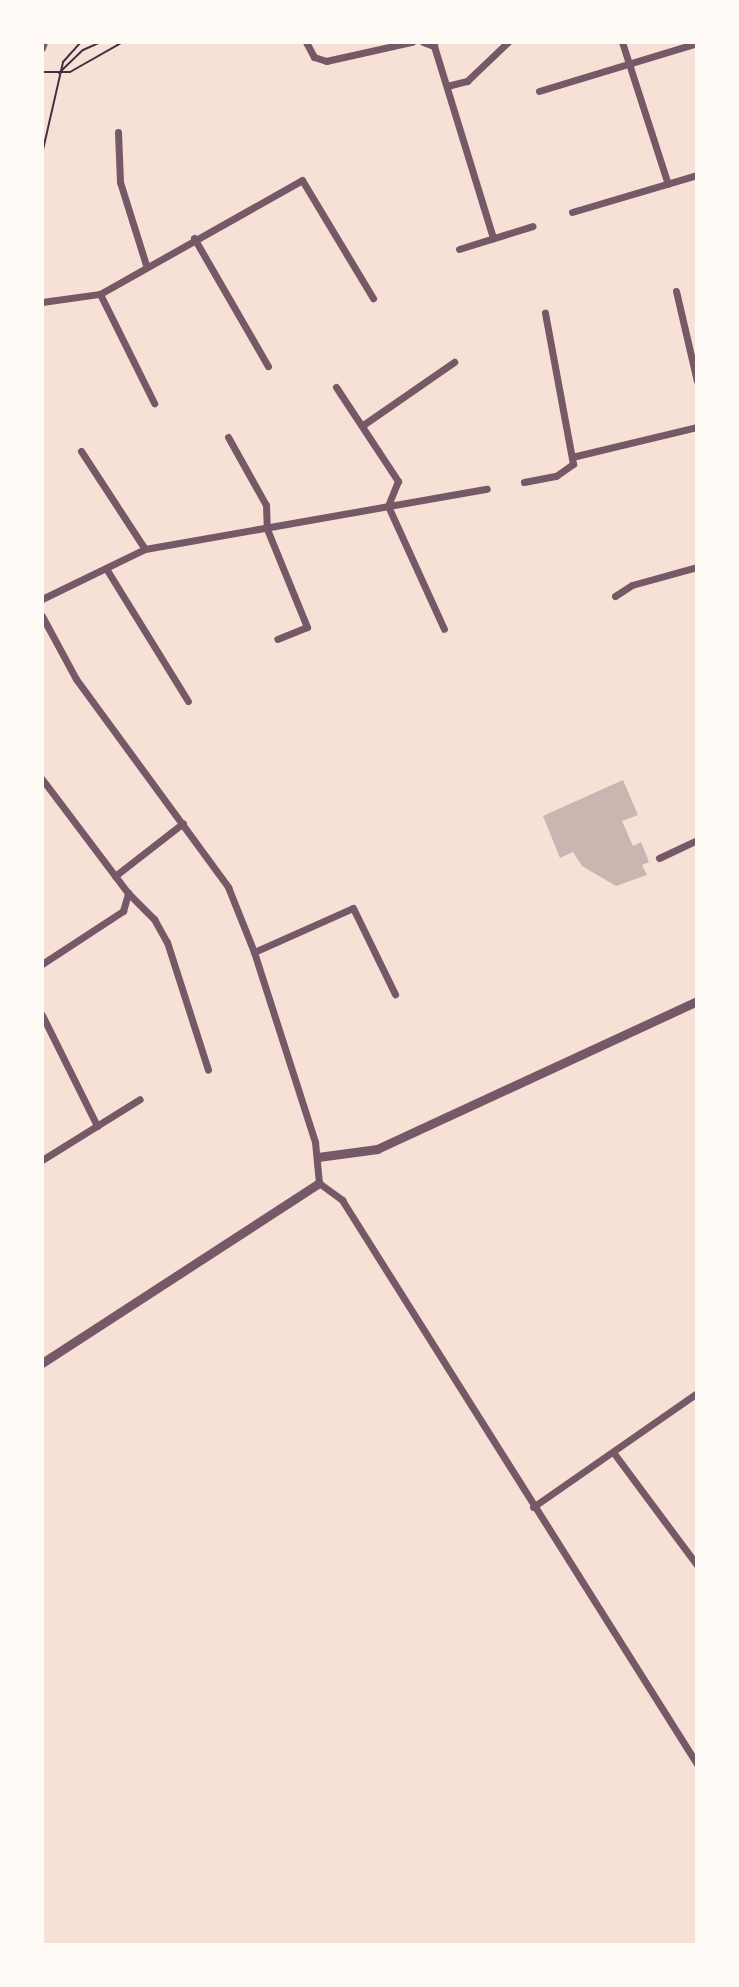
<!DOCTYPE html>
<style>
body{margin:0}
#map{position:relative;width:739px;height:1987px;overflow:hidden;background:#f7e1d7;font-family:Jost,sans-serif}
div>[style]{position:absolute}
.building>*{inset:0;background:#ccb4b1}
.path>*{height:2px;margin:-1px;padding:0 1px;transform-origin:1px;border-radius:1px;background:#4a2c40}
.minor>*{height:7px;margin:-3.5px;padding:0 3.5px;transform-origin:3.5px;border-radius:3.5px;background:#755966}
.tertiary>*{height:9px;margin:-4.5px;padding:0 4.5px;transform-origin:4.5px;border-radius:4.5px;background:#755966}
span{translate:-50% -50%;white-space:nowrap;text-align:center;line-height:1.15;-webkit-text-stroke:8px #fffaf5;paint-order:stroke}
.frame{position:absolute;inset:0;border:44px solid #fffaf5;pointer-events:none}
</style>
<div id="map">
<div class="building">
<i style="clip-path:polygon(623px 780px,638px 815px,622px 821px,633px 846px,641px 842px,649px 862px,642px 865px,647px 875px,616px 886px,582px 866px,573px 852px,560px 858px,543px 816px)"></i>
</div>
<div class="path">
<i style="left:42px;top:72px;width:28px"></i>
<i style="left:70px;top:72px;width:61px;rotate:-29.5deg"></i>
<i style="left:59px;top:73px;width:33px;rotate:-44deg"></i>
<i style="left:83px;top:50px;width:20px;rotate:-24deg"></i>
<i style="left:42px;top:154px;width:94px;rotate:-77.1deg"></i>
<i style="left:63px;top:62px;width:27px;rotate:-48deg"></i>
</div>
<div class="minor">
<i style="left:306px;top:42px;width:17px;rotate:62deg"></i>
<i style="left:314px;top:57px;width:13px;rotate:18deg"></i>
<i style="left:326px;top:61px;width:88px;rotate:-12.5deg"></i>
<i style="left:423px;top:42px;width:12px;rotate:20deg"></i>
<i style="left:434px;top:46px;width:201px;rotate:72.9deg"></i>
<i style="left:622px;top:42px;width:149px;rotate:72.1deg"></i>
<i style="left:42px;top:48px;width:6px;rotate:-72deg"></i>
<i style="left:447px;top:86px;width:21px;rotate:-14deg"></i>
<i style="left:467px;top:81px;width:57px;rotate:-43.6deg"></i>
<i style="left:539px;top:91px;width:165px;rotate:-16.9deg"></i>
<i style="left:118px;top:132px;width:50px;rotate:87.7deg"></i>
<i style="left:120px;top:182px;width:87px;rotate:72.6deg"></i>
<i style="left:572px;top:212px;width:130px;rotate:-16.5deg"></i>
<i style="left:194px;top:238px;width:148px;rotate:60deg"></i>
<i style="left:459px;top:249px;width:77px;rotate:-17.3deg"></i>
<i style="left:676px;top:291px;width:92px;rotate:76.9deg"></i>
<i style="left:100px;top:294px;width:122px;rotate:63.6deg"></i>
<i style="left:42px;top:302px;width:59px;rotate:-7.9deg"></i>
<i style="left:100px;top:294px;width:232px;rotate:-29.4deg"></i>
<i style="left:302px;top:180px;width:138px;rotate:59deg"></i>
<i style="left:336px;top:387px;width:113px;rotate:56.6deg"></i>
<i style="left:398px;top:481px;width:27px;rotate:112deg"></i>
<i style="left:388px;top:506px;width:135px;rotate:65.5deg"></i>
<i style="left:363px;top:425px;width:111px;rotate:-34.7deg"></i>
<i style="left:228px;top:437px;width:78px;rotate:60.8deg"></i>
<i style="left:266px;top:505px;width:24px;rotate:88deg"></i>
<i style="left:267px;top:529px;width:106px;rotate:67.8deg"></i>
<i style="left:307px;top:627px;width:32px;rotate:158deg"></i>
<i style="left:81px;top:451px;width:117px;rotate:56.9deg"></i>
<i style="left:572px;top:457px;width:129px;rotate:-13.5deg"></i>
<i style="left:524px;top:482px;width:33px;rotate:-11deg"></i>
<i style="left:556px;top:476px;width:21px;rotate:-35deg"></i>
<i style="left:573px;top:464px;width:154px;rotate:-100.5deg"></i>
<i style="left:107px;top:570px;width:154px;rotate:58.3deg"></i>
<i style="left:615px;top:596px;width:20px;rotate:-33deg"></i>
<i style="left:632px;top:585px;width:67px;rotate:-15.5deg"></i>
<i style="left:42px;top:599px;width:114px;rotate:-25.9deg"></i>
<i style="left:145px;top:549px;width:347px;rotate:-10deg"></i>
<i style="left:42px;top:616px;width:72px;rotate:61.6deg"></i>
<i style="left:76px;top:679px;width:258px;rotate:53.8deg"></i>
<i style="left:228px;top:887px;width:70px;rotate:68.2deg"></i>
<i style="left:254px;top:952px;width:200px;rotate:72.2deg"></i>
<i style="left:315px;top:1142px;width:41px;rotate:84.4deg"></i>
<i style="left:319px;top:1183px;width:29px;rotate:36deg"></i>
<i style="left:342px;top:1200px;width:666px;rotate:57.81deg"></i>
<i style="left:42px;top:779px;width:143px;rotate:53deg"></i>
<i style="left:128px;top:893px;width:37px;rotate:45deg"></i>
<i style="left:154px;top:919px;width:26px;rotate:61deg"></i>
<i style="left:167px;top:942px;width:134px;rotate:72.2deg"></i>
<i style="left:659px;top:858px;width:42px;rotate:-25.3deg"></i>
<i style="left:115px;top:876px;width:86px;rotate:-37.9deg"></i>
<i style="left:254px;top:952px;width:108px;rotate:-24deg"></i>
<i style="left:353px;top:908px;width:96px;rotate:64deg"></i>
<i style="left:42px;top:964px;width:97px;rotate:-33.2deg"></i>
<i style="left:123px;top:911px;width:19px;rotate:-74deg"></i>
<i style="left:42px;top:1015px;width:124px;rotate:63.6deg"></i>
<i style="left:42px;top:1160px;width:115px;rotate:-31.9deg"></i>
<i style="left:613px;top:1452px;width:141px;rotate:53.4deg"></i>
<i style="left:533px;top:1507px;width:200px;rotate:-34.8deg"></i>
</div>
<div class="tertiary">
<i style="left:318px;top:1157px;width:60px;rotate:-7.7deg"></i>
<i style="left:377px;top:1149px;width:353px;rotate:-24.8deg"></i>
<i style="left:42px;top:1363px;width:330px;rotate:-33deg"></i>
</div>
<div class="frame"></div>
</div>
